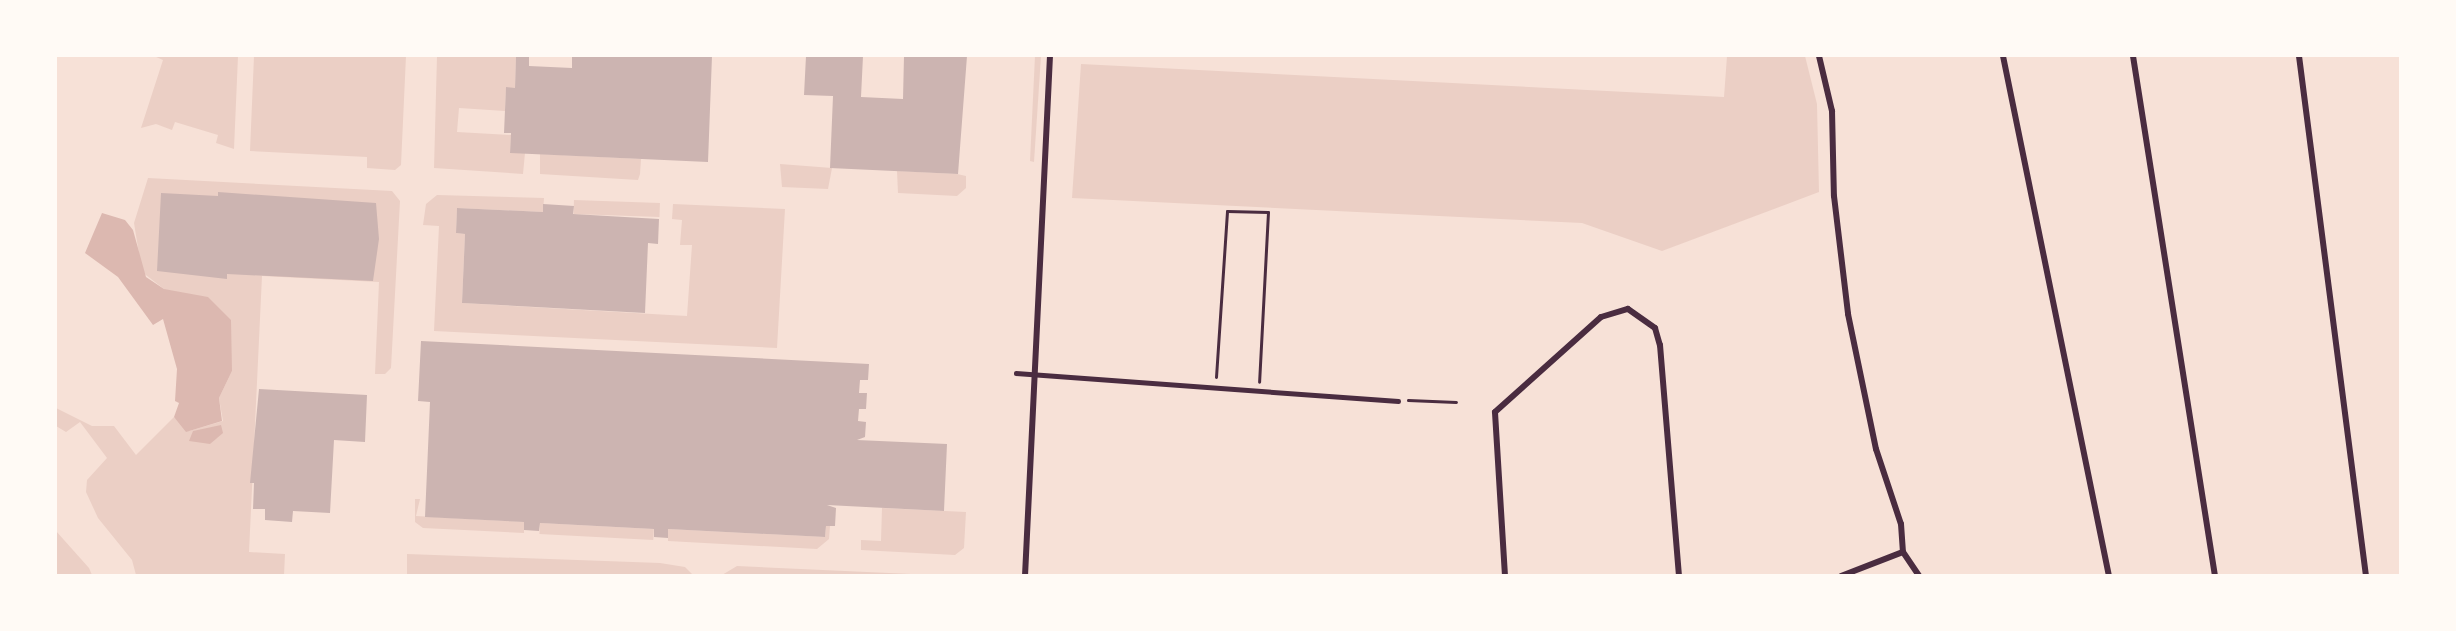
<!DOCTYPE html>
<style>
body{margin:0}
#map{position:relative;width:2456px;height:631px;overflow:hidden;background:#f7e1d7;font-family:Figtree,sans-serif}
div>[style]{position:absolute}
.green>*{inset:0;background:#ebcfc5;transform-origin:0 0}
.water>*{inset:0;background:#dcb8b0}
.building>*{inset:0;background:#ccb4b1}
.path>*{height:3px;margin:-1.5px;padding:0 1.5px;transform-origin:1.5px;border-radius:1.5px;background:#4a2c40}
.service>*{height:4.5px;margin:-2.25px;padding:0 2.25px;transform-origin:2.25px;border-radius:2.25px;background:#4a2c40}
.minor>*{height:6px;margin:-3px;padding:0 3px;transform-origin:3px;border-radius:3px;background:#4a2c40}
span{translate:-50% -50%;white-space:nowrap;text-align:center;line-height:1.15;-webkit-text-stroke:4.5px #fffaf5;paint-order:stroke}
.frame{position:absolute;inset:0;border:57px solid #fffaf5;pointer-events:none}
</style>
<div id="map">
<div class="green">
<i style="clip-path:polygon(154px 56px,238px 56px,234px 149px,216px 143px,218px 135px,175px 122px,172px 130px,156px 124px,141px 128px,163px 60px)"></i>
<i style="clip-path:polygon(254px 56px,406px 56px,401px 165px,395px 170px,367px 168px,367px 157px,250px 151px)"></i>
<i style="clip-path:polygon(437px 56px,516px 56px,515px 88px,506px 88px,505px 111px,459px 108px,457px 132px,511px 135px,510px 152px,525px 153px,523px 174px,434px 168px)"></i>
<i style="clip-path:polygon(1035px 56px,1041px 56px,1034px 162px,1030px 161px)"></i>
<i style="clip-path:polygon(1727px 56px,1805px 56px,1817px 104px,1819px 192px,1662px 251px,1582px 223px,1072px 198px,1081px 64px,1724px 97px)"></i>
<i style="clip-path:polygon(540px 154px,641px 159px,640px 174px,638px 180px,540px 174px)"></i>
<i style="clip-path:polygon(780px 164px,832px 168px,828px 189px,782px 187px)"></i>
<i style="clip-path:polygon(897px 171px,957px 174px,966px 176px,966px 188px,957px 196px,898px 193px)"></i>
<i style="clip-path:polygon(148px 178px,392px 191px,400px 201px,391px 368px,385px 374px,375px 374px,379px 282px,262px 276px,249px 552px,285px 554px,284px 575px,136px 575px,132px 560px,98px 518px,86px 492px,87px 480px,107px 458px,80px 422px,66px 432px,56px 426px,56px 408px,92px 426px,114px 426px,136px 455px,174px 417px,189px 431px,223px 421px,219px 398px,232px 371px,164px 289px,142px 272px,134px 223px)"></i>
<i style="clip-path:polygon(437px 195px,544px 198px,543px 212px,457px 208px,456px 233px,465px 234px,462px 303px,687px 316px,692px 245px,680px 245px,682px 220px,672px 219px,673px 204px,785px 209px,777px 348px,434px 331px,439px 226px,423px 225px,426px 204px)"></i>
<i style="left:574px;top:200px;width:86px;height:14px;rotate:2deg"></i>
<i style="clip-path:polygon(415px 499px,420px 499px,416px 516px,524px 522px,524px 533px,423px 528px,415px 522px)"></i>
<i style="clip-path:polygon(882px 508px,966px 512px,964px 548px,955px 555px,861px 550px,861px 540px,881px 541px)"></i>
<i style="left:540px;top:523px;width:114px;height:11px;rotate:3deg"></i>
<i style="clip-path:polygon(826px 526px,830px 526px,829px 539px,817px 549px,668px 541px,668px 529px,825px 537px)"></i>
<i style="clip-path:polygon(56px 531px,89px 568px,92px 575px,56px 575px)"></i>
<i style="clip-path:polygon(407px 554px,660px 563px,685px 567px,693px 575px,407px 575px)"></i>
<i style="clip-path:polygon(737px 566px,933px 575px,722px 575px)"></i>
</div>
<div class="water">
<i style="clip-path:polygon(102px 213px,125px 220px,133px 230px,146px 277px,164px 289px,208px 297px,231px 320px,232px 371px,219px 398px,222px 421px,186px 432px,174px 417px,179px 403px,175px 401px,177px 369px,163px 319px,153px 325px,118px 277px,85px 253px)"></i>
<i style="clip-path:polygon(221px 425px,223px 433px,210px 444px,189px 441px,193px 431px)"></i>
</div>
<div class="building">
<i style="clip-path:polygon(516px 56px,529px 56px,529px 66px,572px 68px,572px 56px,712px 56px,708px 162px,510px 153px,511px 133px,504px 133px,506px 87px,515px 88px)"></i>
<i style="clip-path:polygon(806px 56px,863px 56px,861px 97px,903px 99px,904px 56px,967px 56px,958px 174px,830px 168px,833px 96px,804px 95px)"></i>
<i style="clip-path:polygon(218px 192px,376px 203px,379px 239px,373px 281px,227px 274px,227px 279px,157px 271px,161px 193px,218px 196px)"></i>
<i style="clip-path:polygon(543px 204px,574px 206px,573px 214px,659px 219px,658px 244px,648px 243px,645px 313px,462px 303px,465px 234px,456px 233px,457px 208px,543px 212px)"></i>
<i style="clip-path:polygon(421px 341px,869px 364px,868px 380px,860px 380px,859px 393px,867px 393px,866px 409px,859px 409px,858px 421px,866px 422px,865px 437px,857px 440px,947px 444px,944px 511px,827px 505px,836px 508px,835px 526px,826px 526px,825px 537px,668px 529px,668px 538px,654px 537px,654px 529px,540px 523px,539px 531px,524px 530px,524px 522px,425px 517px,430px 402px,418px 401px)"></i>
<i style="clip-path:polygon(259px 389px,367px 395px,365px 442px,334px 440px,330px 513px,293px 511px,292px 522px,265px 520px,265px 509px,253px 509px,254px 483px,250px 483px)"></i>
</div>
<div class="path">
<i style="left:1216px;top:377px;width:166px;rotate:-86.2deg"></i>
<i style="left:1227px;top:211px;width:41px;rotate:1.4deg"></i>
<i style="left:1268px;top:212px;width:170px;rotate:93deg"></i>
<i style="left:1408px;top:400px;width:48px;rotate:2.4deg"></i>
</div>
<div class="service">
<i style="left:1016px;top:373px;width:383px;rotate:4.2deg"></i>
</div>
<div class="minor">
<i style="left:1819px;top:56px;width:57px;rotate:76.7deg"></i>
<i style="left:1832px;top:111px;width:85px;rotate:88.7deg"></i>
<i style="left:1834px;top:196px;width:119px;rotate:83.2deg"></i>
<i style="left:1848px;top:314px;width:138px;rotate:78.3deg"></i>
<i style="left:1876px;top:449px;width:79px;rotate:71.6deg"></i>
<i style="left:1901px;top:524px;width:28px;rotate:86deg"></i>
<i style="left:1903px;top:552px;width:29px;rotate:56deg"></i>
<i style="left:2003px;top:56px;width:531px;rotate:78.48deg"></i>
<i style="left:2133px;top:56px;width:526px;rotate:81.04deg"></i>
<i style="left:2299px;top:56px;width:524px;rotate:82.66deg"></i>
<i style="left:1025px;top:576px;width:521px;rotate:-87.25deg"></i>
<i style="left:1505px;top:576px;width:164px;rotate:-93.5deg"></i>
<i style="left:1495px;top:412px;width:142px;rotate:-41.9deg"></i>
<i style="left:1601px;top:317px;width:28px;rotate:-17deg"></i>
<i style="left:1628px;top:309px;width:33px;rotate:35deg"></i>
<i style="left:1655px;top:328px;width:18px;rotate:74deg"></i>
<i style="left:1660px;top:345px;width:232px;rotate:85.3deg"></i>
<i style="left:1841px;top:576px;width:66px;rotate:-21.2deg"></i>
</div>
<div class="frame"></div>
</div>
